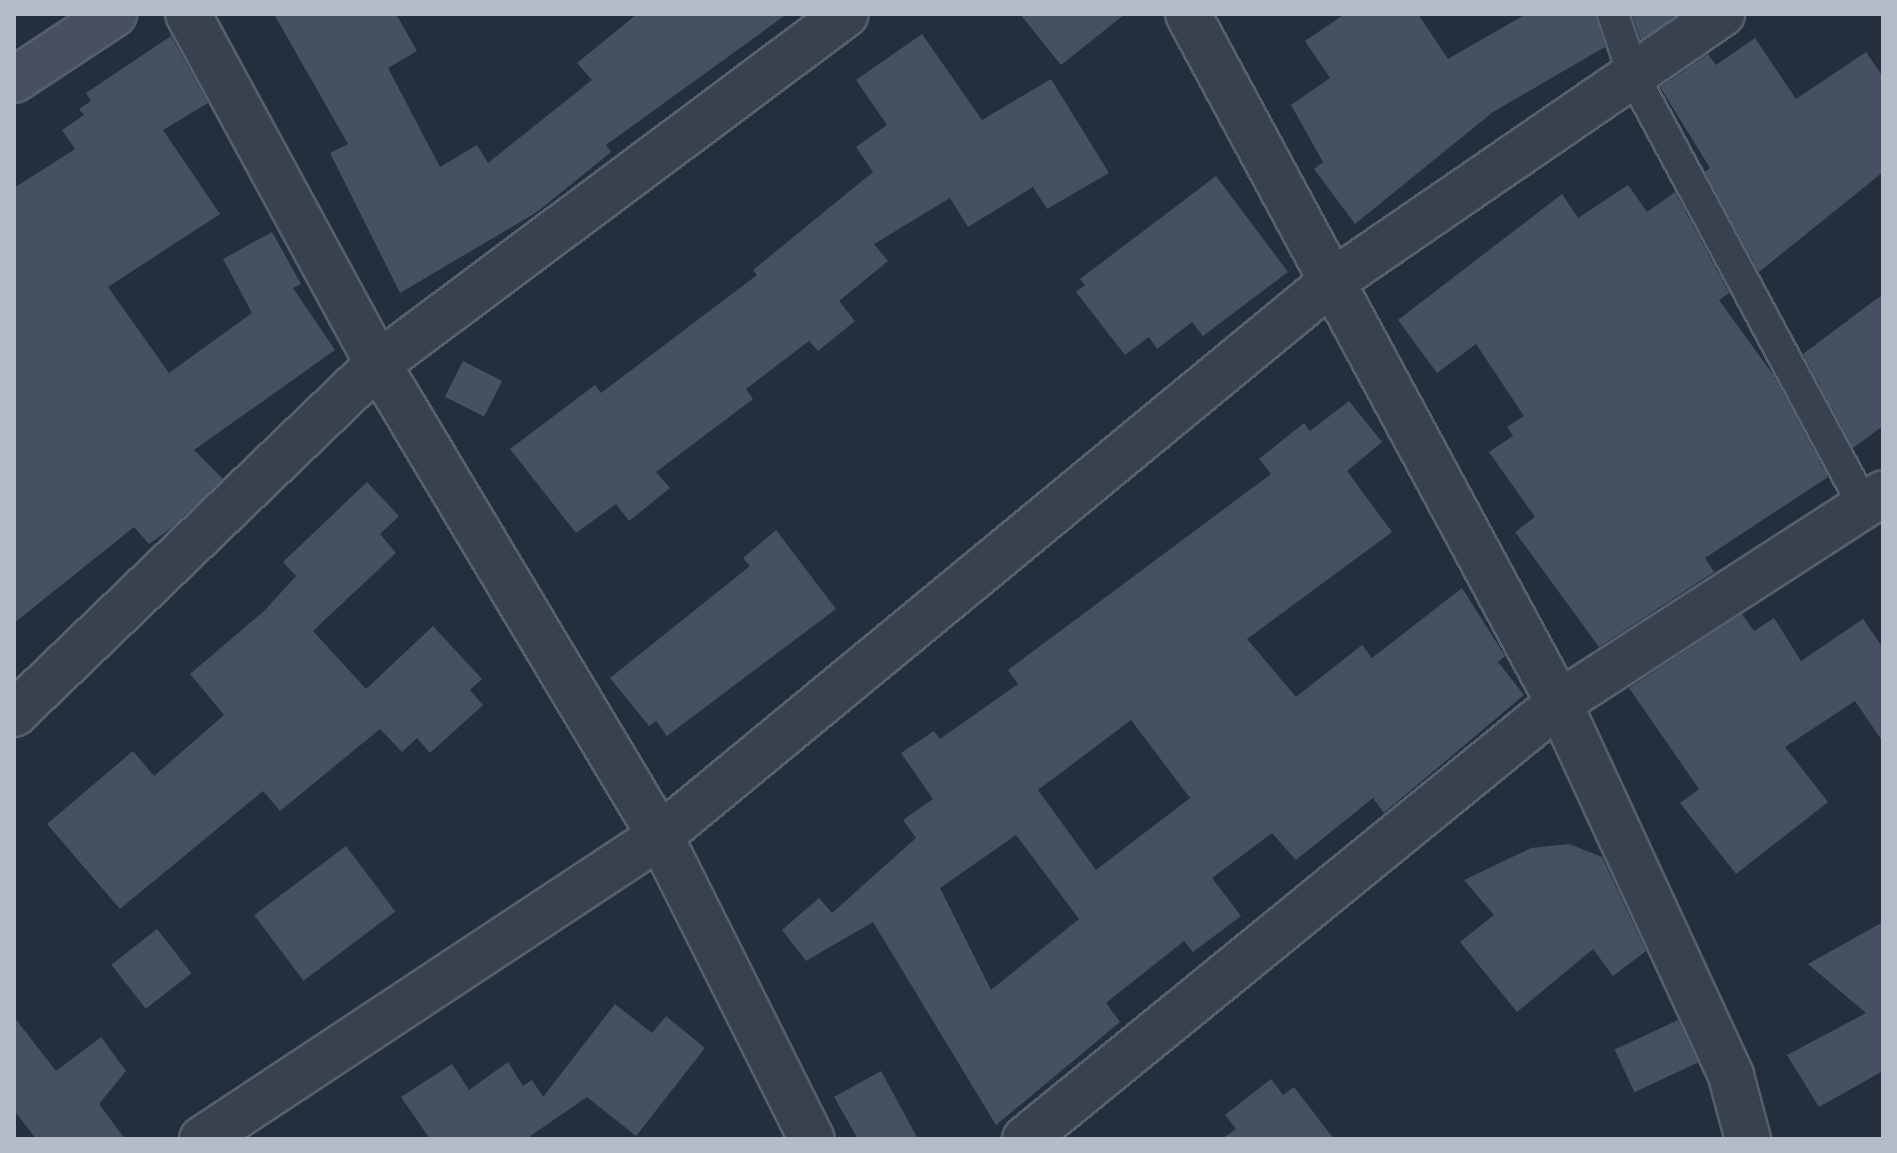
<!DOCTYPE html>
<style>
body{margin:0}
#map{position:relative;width:1897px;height:1153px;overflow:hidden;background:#242f3e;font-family:Signika,sans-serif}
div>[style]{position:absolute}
.building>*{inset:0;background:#455162;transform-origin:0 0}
.roads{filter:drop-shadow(2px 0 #565f6c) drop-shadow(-2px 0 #565f6c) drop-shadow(0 2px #565f6c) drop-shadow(0 -2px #565f6c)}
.lane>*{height:30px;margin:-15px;padding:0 15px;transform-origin:15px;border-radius:15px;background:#38414e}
.street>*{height:44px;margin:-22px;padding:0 22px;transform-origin:22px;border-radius:22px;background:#38414e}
.secondary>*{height:44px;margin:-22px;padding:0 22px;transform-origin:22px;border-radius:22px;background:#465061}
span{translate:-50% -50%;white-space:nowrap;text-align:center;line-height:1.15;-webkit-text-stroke:8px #1d2633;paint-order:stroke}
.frame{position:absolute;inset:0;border:16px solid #b4bcc9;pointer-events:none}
</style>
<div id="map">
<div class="building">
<i style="clip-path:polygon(274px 14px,396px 14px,417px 51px,388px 68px,440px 167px,477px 145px,488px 163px,592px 80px,577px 63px,637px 14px,787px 14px,606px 145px,611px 152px,537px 212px,400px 293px,330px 153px,348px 144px)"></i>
<i style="clip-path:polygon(1020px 14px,1125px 14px,1061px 65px)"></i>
<i style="clip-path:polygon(1345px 14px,1418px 14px,1448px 59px,1526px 14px,1595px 14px,1605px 47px,1493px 112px,1355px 224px,1314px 169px,1323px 162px,1291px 105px,1330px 78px,1305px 41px)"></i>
<i style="clip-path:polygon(1632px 14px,1678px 14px,1641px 40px)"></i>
<i style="clip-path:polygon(922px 34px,982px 120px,1051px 79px,1109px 173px,1047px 209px,1033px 187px,968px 227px,950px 198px,874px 244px,888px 261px,839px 301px,855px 321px,818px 351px,809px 341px,746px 389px,753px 399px,656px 472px,670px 488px,629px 521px,616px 504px,576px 533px,510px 449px,595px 385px,601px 393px,757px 275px,753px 270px,873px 172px,856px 147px,887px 125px,856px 80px)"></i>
<i style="clip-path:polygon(171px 36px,208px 103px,163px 130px,220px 214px,108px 287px,169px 373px,252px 313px,223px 259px,272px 232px,301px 284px,293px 288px,335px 350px,194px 450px,223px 479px,170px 529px,149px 544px,134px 527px,14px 623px,14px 188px,75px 149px,62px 130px,84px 115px,79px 109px,91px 101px,86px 93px)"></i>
<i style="clip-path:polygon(1755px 38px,1796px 99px,1866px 52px,1883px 77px,1883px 172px,1759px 272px,1705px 172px,1710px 168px,1660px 87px,1708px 54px,1716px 65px)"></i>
<i style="clip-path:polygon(1216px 176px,1288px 272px,1203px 336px,1192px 322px,1157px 349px,1149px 337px,1125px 355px,1076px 292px,1085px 285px,1080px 279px)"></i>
<i style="clip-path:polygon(1628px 185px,1647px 212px,1675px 192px,1729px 293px,1719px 300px,1774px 376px,1828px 477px,1705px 558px,1714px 572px,1599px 647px,1515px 532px,1535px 517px,1489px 452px,1513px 436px,1507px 427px,1524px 416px,1476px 344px,1437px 373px,1398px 320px,1562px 194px,1578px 218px)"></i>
<i style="clip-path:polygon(1883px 294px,1883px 426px,1853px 448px,1803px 354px)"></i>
<i style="left:463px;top:361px;width:44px;height:40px;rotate:27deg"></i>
<i style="clip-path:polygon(evenodd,1349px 401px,1382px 442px,1347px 471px,1392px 532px,1247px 639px,1296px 697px,1362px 645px,1372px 658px,1462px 588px,1505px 656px,1498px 662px,1524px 695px,1384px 813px,1373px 798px,1296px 860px,1272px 833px,1212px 878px,1241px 916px,1193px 952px,1184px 941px,1106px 1003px,1120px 1022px,996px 1125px,873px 922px,806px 961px,782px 930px,819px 898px,832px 913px,916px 838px,903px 820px,933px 799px,901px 753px,934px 731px,940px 739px,1018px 684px,1008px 670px,1271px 474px,1259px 459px,1304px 423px,1310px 431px,1349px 401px,1131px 720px,1190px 798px,1096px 870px,1038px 790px,1131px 720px,1349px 401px,1016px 835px,1079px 919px,991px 990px,940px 888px,1016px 835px)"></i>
<i style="clip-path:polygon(367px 482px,399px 516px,380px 534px,396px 553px,313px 631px,366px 689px,433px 626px,482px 679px,470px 690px,483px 705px,430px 753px,417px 738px,402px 752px,380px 729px,280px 811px,263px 791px,120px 909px,47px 824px,133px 751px,154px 776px,224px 715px,190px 674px,264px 611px,296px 576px,283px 562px)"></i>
<i style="clip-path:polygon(776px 530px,836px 609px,667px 736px,656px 721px,649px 726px,610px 678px,750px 566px,743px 558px)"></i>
<i style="clip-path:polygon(1742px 614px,1754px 631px,1774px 618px,1801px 661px,1863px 619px,1883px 648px,1883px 742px,1855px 701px,1785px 747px,1828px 802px,1736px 874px,1680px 803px,1699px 789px,1629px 688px)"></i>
<i style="clip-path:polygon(1569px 844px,1602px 857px,1646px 951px,1613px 976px,1593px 949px,1517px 1012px,1460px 942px,1494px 915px,1464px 880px,1531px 848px)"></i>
<i style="left:346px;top:846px;width:82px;height:115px;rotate:53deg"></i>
<i style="clip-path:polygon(1883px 922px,1883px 1071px,1819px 1107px,1787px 1055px,1866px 1013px,1808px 964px)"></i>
<i style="left:157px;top:929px;width:56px;height:58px;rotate:52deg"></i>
<i style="clip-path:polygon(615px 1004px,652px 1033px,666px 1016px,705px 1048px,636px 1136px,587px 1097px,526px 1139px,430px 1139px,401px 1097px,452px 1064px,469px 1090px,508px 1062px,523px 1086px,532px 1080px,543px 1097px)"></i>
<i style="clip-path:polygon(14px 1017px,56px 1071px,101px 1037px,126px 1071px,99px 1104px,125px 1139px,36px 1139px,14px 1110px)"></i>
<i style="left:1678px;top:1020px;width:47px;height:70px;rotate:65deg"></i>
<i style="clip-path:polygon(881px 1071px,918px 1139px,858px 1139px,834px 1097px)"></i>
<i style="clip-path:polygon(1271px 1079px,1283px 1095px,1294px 1087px,1334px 1139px,1222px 1139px,1236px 1129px,1225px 1115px)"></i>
</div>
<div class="roads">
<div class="lane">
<i style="left:1613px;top:14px;width:66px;rotate:71.6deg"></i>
<i style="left:1634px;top:77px;width:487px;rotate:61.8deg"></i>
</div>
<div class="street">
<i style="left:188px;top:14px;width:398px;rotate:61.5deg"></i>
<i style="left:378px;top:364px;width:550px;rotate:59.14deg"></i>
<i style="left:660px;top:836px;width:339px;rotate:63.4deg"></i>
<i style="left:1188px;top:14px;width:783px;rotate:61.7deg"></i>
<i style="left:1559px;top:703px;width:411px;rotate:65.2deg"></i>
<i style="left:1731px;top:1076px;width:65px;rotate:74.9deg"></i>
<i style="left:14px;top:714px;width:505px;rotate:-43.88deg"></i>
<i style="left:378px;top:364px;width:584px;rotate:-36.79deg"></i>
<i style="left:202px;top:1139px;width:549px;rotate:-33.49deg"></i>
<i style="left:660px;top:836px;width:867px;rotate:-39.53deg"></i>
<i style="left:1329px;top:284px;width:477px;rotate:-34.5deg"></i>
<i style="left:1025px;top:1139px;width:689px;rotate:-39.23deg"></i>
<i style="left:1559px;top:703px;width:386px;rotate:-32.9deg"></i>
</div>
<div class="secondary">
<i style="left:14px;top:80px;width:120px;rotate:-33.4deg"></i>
</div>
</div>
<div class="frame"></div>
</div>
